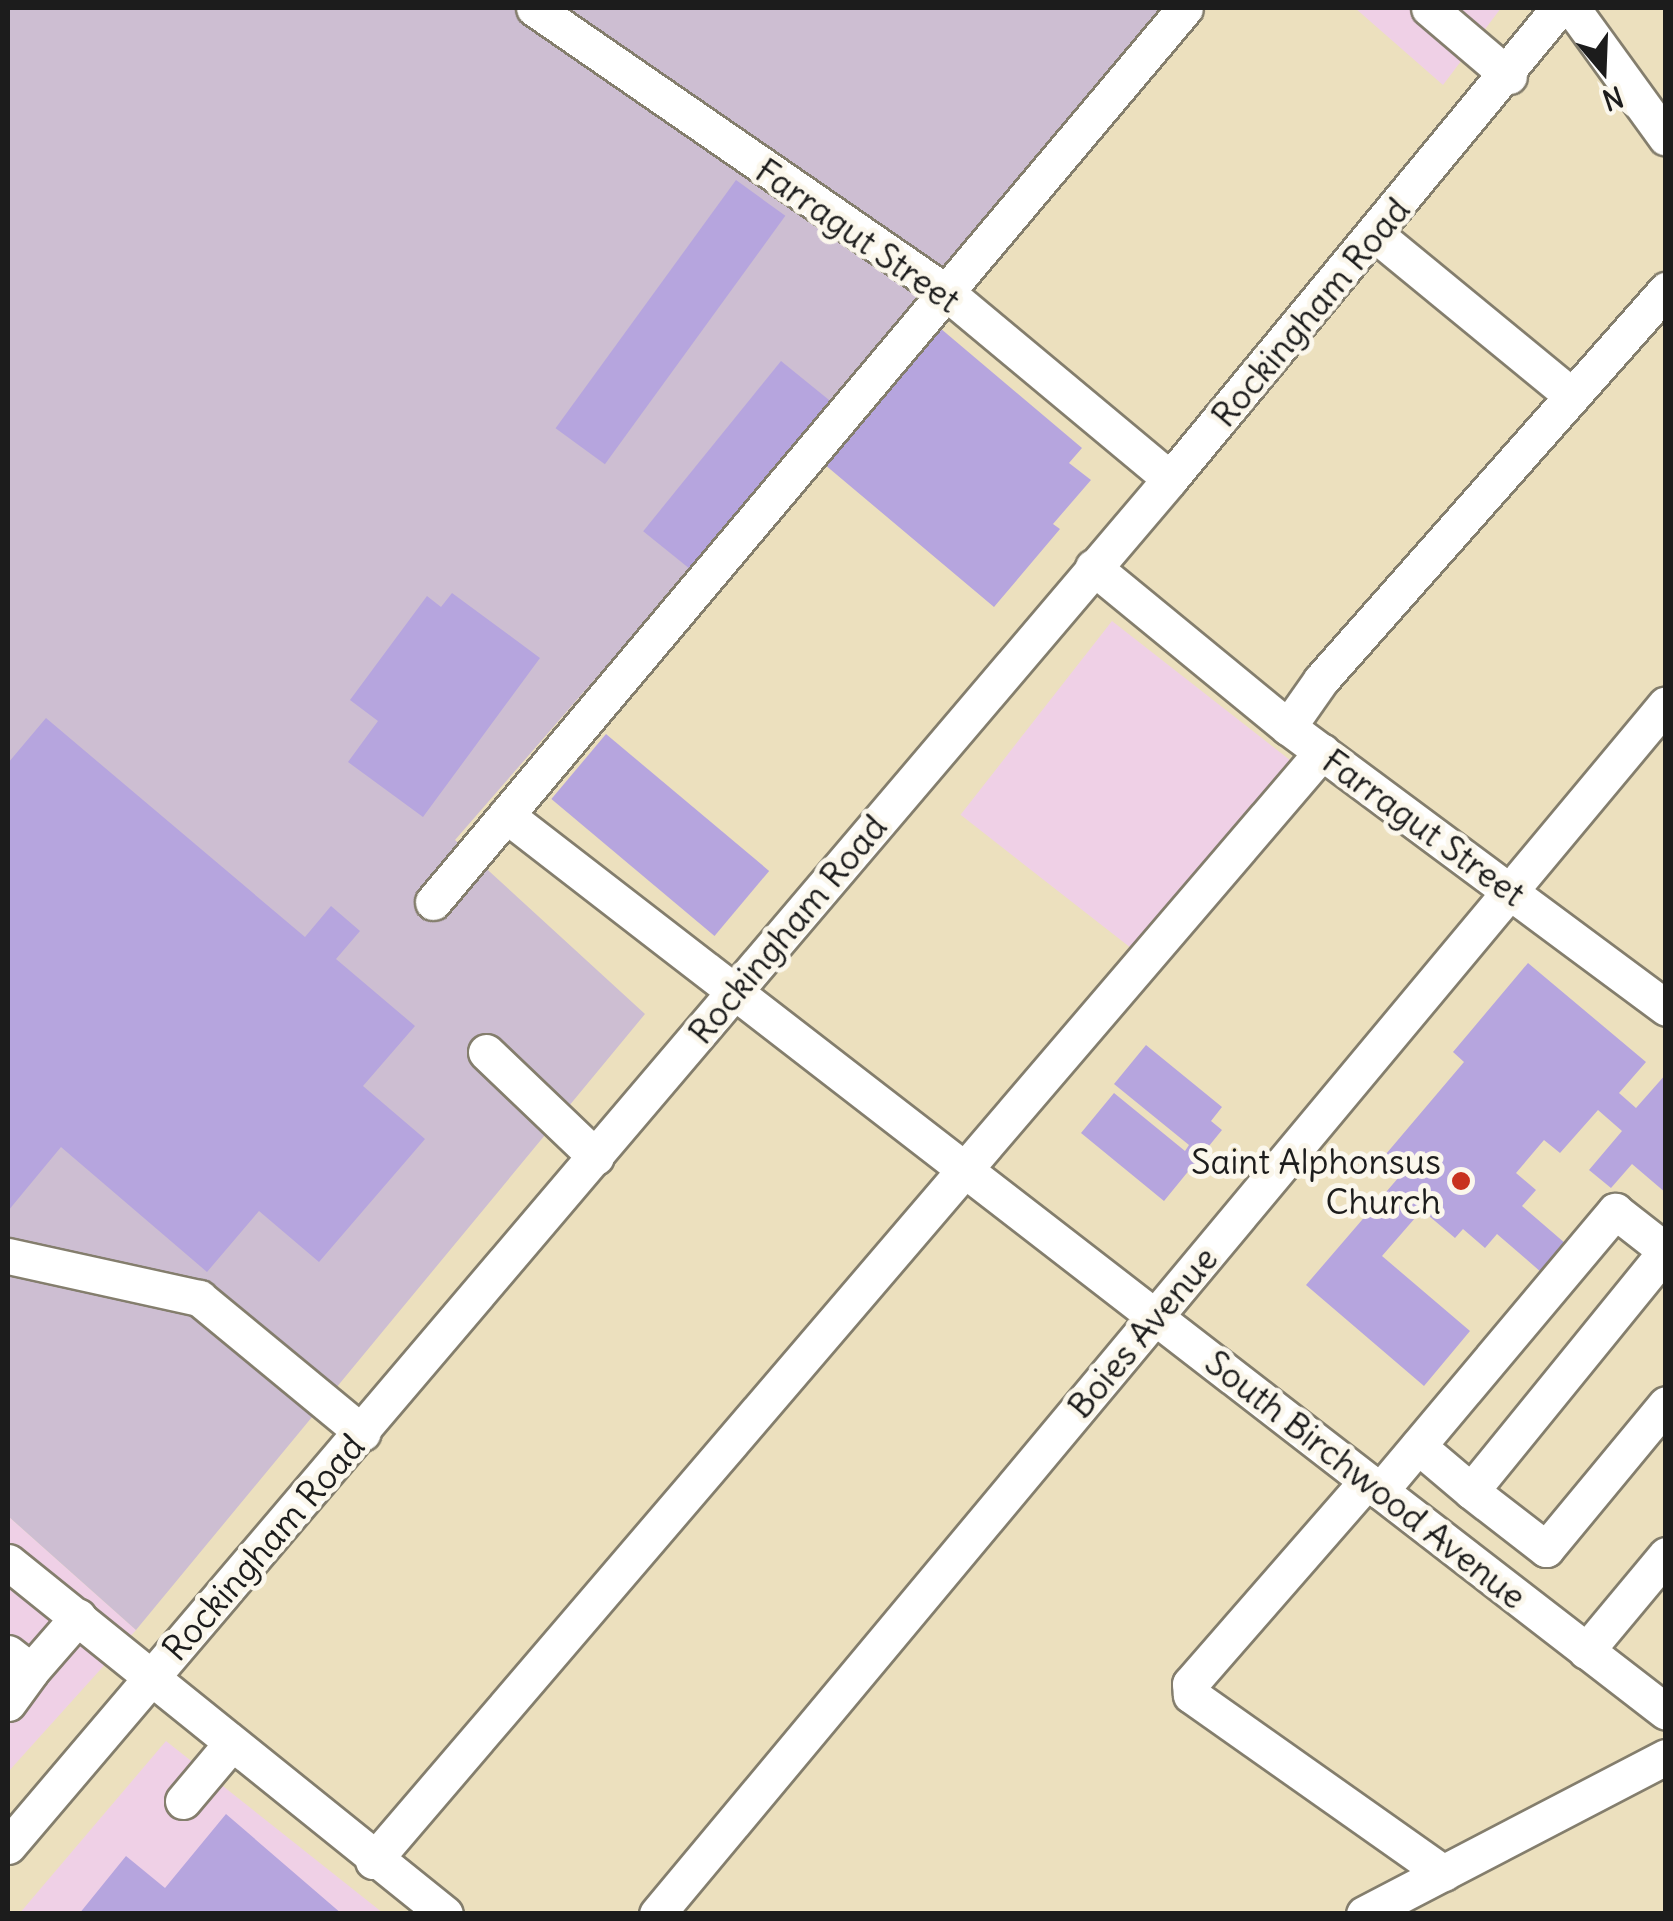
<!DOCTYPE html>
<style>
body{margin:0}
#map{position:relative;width:1673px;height:1921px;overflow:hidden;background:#ece0be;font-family:Delius,sans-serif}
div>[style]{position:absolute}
.built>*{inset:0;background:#efd0e6;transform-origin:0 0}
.industrial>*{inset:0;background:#cdbed2}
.building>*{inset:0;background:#b6a5de;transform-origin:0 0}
.roads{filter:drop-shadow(2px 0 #847e6d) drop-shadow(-2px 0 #847e6d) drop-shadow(0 2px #847e6d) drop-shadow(0 -2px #847e6d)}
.minor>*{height:35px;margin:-17.5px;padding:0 17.5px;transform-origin:17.5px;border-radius:17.5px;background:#fff}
.dots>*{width:28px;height:28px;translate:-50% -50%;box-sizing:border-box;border:5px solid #fbf7ec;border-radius:50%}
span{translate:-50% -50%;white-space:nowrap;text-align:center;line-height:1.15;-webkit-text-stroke:10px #fbf7ec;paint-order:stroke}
.street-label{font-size:35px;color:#1c1c1c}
.poi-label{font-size:35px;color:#1c1c1c}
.right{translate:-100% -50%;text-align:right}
.frame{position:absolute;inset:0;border:10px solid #1c1c1c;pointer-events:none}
.north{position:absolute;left:1553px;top:20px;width:100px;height:100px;-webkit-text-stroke:8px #fbf7ec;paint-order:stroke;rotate:161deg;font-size:28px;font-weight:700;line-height:40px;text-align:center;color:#1c1c1c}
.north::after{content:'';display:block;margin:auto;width:35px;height:45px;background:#1c1c1c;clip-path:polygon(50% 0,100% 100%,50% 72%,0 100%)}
</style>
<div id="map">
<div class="built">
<i style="clip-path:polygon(1355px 8px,1501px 8px,1443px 85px)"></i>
<i style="left:1112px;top:621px;width:235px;height:246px;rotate:38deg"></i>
<i style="clip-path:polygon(8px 1516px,136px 1630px,8px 1772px)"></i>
<i style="clip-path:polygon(166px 1741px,383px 1913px,19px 1914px)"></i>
</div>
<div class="industrial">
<i style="clip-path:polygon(8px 8px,1165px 8px,914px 312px,455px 840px,645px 1014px,136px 1630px,8px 1516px)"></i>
</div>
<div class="building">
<i style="left:736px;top:180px;width:61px;height:307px;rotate:36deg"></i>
<i style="clip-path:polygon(940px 328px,1082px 448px,1069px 463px,1091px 480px,1053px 524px,1060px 529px,994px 607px,824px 464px)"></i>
<i style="left:781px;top:361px;width:65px;height:219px;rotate:39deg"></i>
<i style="clip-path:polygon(452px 593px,540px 658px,423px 817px,348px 762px,378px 721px,350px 700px,427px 596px,441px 607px)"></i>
<i style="clip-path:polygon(46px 718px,305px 937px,331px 906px,360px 931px,336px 959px,415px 1026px,363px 1086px,425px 1139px,319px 1262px,259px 1211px,207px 1272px,61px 1147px,8px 1211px,8px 763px)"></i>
<i style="left:606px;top:734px;width:213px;height:85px;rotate:40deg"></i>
<i style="clip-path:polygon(1528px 963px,1646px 1062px,1619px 1093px,1636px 1108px,1666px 1074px,1666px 1193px,1632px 1164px,1611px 1188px,1589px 1170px,1622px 1131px,1598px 1110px,1560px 1153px,1544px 1140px,1516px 1173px,1536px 1190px,1522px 1206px,1573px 1250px,1549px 1279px,1497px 1234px,1485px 1248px,1463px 1229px,1455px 1238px,1422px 1210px,1382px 1256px,1470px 1331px,1424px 1386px,1306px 1285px,1405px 1170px,1386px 1154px,1464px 1062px,1453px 1052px)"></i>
<i style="clip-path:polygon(1146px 1045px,1222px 1107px,1211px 1121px,1222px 1130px,1164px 1201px,1081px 1133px,1114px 1093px,1185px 1151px,1189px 1145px,1114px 1084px)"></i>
<i style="clip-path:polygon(226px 1814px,342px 1914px,79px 1914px,126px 1856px,165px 1888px)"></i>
</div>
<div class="roads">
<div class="minor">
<i style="left:534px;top:8px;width:502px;rotate:34.61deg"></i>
<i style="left:947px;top:293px;width:290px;rotate:39.8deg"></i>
<i style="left:1429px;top:8px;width:105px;rotate:40.4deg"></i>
<i style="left:1572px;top:8px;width:160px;rotate:54.1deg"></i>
<i style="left:1375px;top:234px;width:255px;rotate:39.4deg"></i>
<i style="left:1093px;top:567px;width:252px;rotate:39.4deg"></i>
<i style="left:1288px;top:727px;width:471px;rotate:36.6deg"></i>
<i style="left:1288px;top:727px;width:57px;rotate:-54.9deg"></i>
<i style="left:1321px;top:680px;width:521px;rotate:-48.5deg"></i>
<i style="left:506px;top:815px;width:1466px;rotate:37.71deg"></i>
<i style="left:433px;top:902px;width:1168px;rotate:-49.93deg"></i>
<i style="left:486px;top:1052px;width:152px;rotate:43.7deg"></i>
<i style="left:1666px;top:1251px;width:309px;rotate:129.1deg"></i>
<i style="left:1471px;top:1491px;width:95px;rotate:37.7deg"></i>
<i style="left:1546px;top:1549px;width:188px;rotate:-50.4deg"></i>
<i style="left:8px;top:1256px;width:196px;rotate:12.4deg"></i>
<i style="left:199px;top:1298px;width:212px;rotate:39.5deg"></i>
<i style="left:1418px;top:1446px;width:70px;rotate:40.3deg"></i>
<i style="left:1367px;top:1481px;width:269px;rotate:131.1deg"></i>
<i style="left:1190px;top:1684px;width:11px;rotate:85deg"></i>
<i style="left:1191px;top:1695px;width:309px;rotate:35.2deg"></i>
<i style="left:1380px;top:1491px;width:366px;rotate:-50deg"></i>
<i style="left:1615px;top:1211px;width:63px;rotate:38deg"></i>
<i style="left:8px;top:1562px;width:561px;rotate:38.85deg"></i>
<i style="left:1586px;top:1651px;width:125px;rotate:-50.2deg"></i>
<i style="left:8px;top:1653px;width:29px;rotate:38deg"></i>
<i style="left:31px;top:1671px;width:72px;rotate:-49deg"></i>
<i style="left:8px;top:1703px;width:39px;rotate:-54deg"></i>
<i style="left:183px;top:1801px;width:75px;rotate:-49.9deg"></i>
<i style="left:8px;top:1846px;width:1794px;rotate:-49.63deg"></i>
<i style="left:1170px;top:479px;width:611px;rotate:-50.45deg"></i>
<i style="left:373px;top:1861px;width:1460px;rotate:-49.45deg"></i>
<i style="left:657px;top:1914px;width:1575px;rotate:-50.18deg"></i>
<i style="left:1364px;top:1914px;width:340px;rotate:-27.5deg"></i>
</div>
</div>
<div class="dots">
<i style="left:1461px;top:1181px;background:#c8321e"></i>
</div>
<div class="street-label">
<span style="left:858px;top:235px;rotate:35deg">Farragut Street</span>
<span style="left:1310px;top:312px;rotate:-50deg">Rockingham Road</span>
<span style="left:1424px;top:827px;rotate:36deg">Farragut Street</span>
<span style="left:787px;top:929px;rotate:-50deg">Rockingham Road</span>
<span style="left:1142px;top:1332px;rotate:-50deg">Boies Avenue</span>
<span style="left:1366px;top:1479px;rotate:38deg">South Birchwood Avenue</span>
<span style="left:263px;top:1547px;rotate:-49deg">Rockingham Road</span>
</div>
<div class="poi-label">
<span class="right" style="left:1441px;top:1181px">Saint Alphonsus<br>Church</span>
</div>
<div class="frame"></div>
<div class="north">N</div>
</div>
